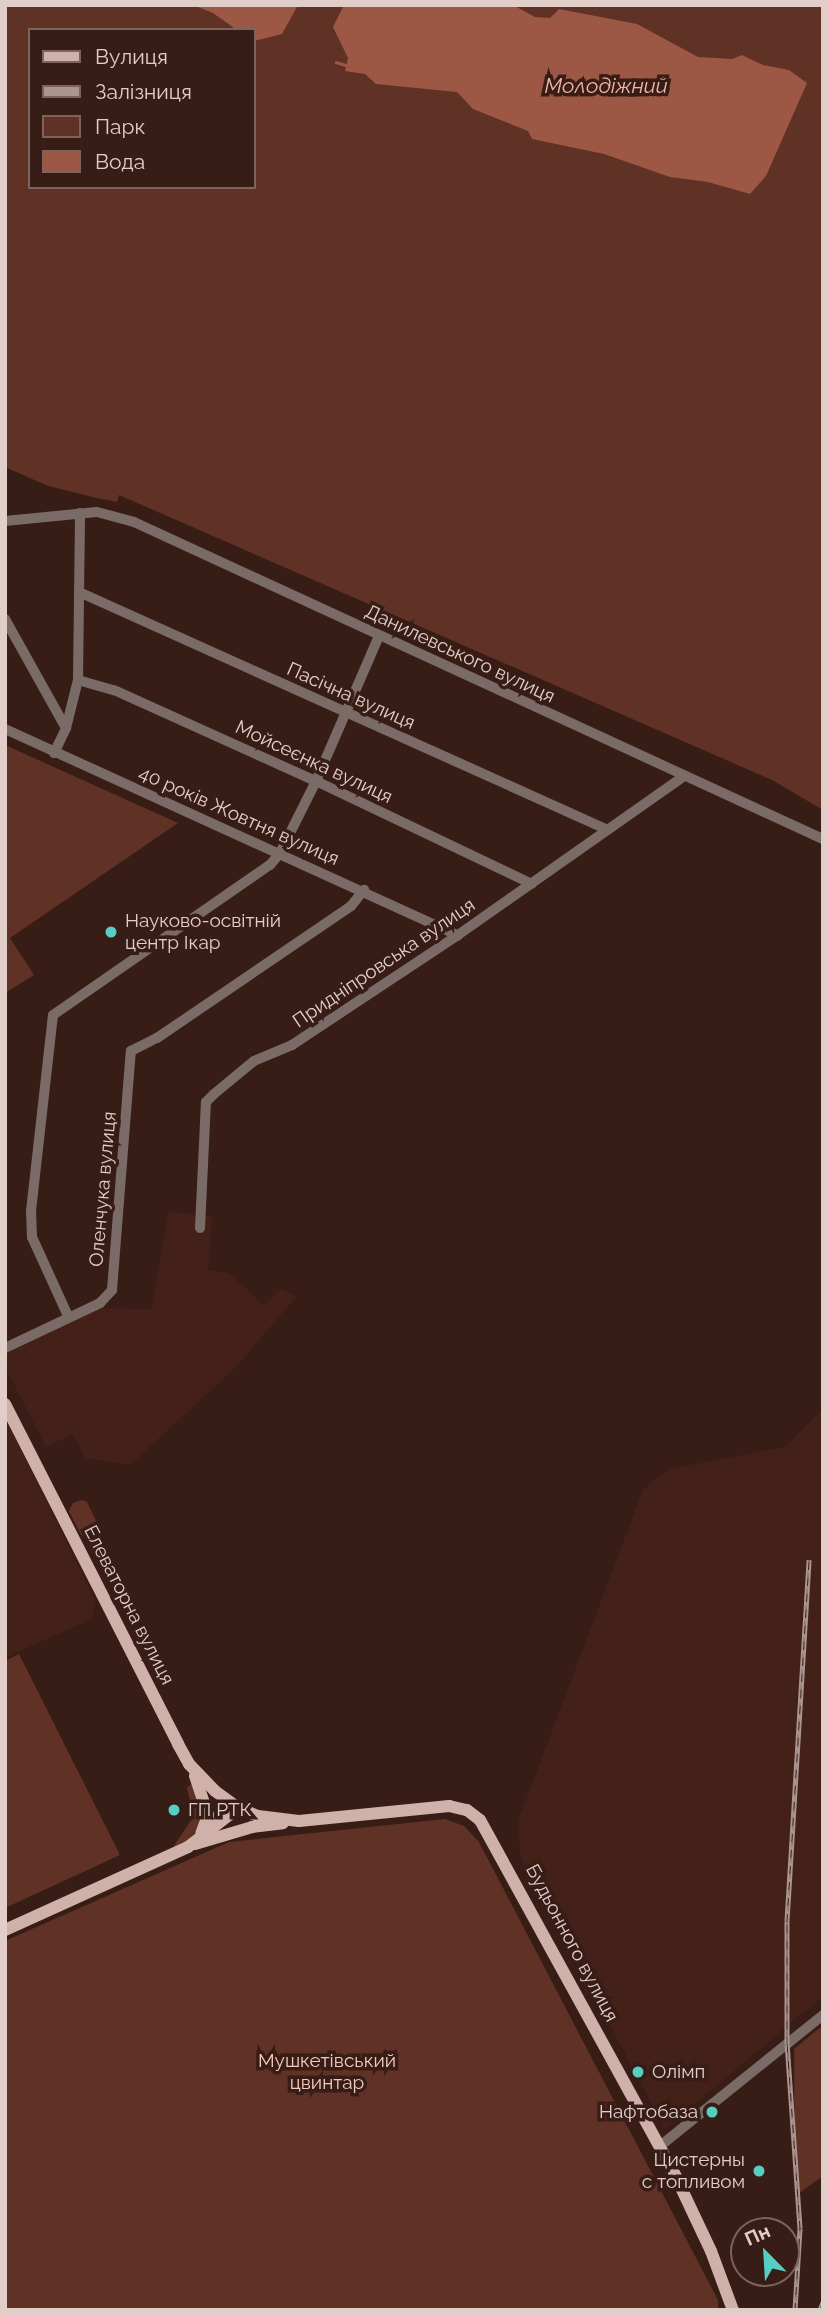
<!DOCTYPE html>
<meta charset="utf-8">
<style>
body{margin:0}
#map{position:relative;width:828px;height:2315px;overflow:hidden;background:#381d16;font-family:Raleway,sans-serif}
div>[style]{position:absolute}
.built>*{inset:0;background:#432018}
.green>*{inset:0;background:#603125}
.water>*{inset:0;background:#9d5745}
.stream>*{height:2.5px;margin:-1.25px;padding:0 1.25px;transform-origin:1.25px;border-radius:1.25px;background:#9d5745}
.minor>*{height:10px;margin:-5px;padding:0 5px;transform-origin:5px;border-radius:5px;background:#7a6b67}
.major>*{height:12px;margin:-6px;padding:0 6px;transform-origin:6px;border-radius:6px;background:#d0b1a9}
.rail>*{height:5px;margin-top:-2.5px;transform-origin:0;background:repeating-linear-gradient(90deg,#381d16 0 8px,#aa958f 0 16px);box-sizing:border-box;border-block:2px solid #aa958f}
.dots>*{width:19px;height:19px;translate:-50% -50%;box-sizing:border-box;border:4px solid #381d16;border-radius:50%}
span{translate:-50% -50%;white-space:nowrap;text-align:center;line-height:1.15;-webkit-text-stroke:7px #381d16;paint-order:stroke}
.street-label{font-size:19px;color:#e1cec9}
.poi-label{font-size:19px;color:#e1cec9}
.left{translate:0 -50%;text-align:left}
.right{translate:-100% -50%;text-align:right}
.park-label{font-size:19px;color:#f4c9be}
.water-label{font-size:21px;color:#f3b5a5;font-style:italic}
.frame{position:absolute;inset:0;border:7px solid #e1cec9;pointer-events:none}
.legend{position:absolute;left:28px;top:28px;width:228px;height:161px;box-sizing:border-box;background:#381d16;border:2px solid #7c645e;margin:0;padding:9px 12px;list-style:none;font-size:21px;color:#e1cec9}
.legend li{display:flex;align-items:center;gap:14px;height:35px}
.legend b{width:35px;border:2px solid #7c645e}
.north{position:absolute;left:730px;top:2217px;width:70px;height:70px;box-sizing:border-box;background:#381d16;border:2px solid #7c645e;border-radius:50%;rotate:336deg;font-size:19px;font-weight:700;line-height:28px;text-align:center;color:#e1cec9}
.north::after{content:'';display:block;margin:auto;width:24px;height:32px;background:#56cec4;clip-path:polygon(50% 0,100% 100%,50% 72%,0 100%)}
</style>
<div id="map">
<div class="built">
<i style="clip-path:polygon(168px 1212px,212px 1216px,208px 1270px,229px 1273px,264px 1305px,280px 1289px,297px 1296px,235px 1368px,130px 1465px,85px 1458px,73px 1434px,46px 1447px,5px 1367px,5px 1353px,93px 1308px,151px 1309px)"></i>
<i style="clip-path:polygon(823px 1409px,823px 1996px,665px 2129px,520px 1855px,518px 1821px,643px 1490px,669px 1469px,785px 1447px)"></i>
<i style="clip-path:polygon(5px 1417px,96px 1602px,92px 1616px,85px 1622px,5px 1658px)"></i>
</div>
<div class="green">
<i style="clip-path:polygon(evenodd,5px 5px,823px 5px,823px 810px,772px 780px,119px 495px,117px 502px,97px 498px,48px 486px,5px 467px,5px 5px,30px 30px,254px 30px,254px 187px,30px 187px,30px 30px)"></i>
<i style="clip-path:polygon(5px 745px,178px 823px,10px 938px,34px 975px,5px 993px)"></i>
<i style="clip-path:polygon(81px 1500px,87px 1502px,99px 1527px,93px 1534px,81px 1535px,69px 1511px,73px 1503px)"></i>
<i style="clip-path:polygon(19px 1654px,120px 1855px,5px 1908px,5px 1661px)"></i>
<i style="clip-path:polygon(191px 1784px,204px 1814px,202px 1826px,184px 1843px,173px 1847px,194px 1816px,187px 1788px)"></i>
<i style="clip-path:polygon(445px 1819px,464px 1826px,479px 1842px,718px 2300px,718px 2310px,5px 2310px,5px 1941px,229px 1842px)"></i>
<i style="clip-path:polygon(823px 2025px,823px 2176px,795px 2196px,794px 2049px)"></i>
</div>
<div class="water">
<i style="clip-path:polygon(193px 5px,298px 5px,282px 34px,254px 41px,254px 30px,237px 30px,213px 13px)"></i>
<i style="clip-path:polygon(344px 5px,513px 5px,535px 17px,550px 18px,559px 9px,637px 24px,698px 57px,732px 59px,742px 55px,763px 65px,789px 70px,807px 83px,766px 176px,750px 194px,708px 182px,670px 177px,604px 154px,532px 139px,528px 131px,473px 109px,457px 92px,376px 84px,365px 74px,345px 71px,348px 58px,333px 27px)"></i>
</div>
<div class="stream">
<i style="left:336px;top:62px;width:14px;rotate:17deg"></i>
</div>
<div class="minor">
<i style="left:5px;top:521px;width:92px;rotate:-5.6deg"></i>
<i style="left:97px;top:512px;width:38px;rotate:15deg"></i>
<i style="left:134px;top:522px;width:758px;rotate:24.71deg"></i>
<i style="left:79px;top:592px;width:580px;rotate:24.22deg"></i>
<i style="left:5px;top:619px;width:125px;rotate:60.8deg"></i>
<i style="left:78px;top:680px;width:37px;rotate:16deg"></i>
<i style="left:114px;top:690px;width:222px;rotate:24.3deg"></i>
<i style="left:316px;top:781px;width:239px;rotate:25.5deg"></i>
<i style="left:5px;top:729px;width:498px;rotate:24.5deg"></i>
<i style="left:54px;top:753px;width:28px;rotate:-64deg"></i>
<i style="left:66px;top:728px;width:49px;rotate:-76deg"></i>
<i style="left:78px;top:680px;width:167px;rotate:-89.3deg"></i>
<i style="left:200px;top:1228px;width:126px;rotate:-87.3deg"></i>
<i style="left:206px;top:1102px;width:11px;rotate:-45deg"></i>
<i style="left:214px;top:1094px;width:52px;rotate:-39.5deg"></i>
<i style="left:254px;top:1061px;width:41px;rotate:-22.8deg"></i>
<i style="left:292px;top:1045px;width:199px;rotate:-33.5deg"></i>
<i style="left:458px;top:935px;width:275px;rotate:-35.1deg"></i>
<i style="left:68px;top:1316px;width:87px;rotate:-114.5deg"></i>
<i style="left:32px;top:1237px;width:26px;rotate:-92deg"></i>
<i style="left:31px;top:1211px;width:197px;rotate:-83.6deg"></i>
<i style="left:53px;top:1015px;width:264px;rotate:-34.7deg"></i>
<i style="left:270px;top:865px;width:16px;rotate:-50deg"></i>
<i style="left:280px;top:853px;width:80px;rotate:-63.4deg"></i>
<i style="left:316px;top:781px;width:158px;rotate:-66.5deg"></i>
<i style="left:5px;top:1348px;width:105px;rotate:-25.3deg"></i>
<i style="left:100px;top:1303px;width:18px;rotate:-47deg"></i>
<i style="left:112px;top:1290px;width:240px;rotate:-85.5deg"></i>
<i style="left:131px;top:1051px;width:29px;rotate:-27deg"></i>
<i style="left:157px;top:1038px;width:235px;rotate:-34.2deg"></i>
<i style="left:351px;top:906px;width:21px;rotate:-51deg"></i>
<i style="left:660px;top:2146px;width:209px;rotate:-38.8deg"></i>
</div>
<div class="major">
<i style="left:5px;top:1404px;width:381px;rotate:63deg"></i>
<i style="left:178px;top:1744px;width:23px;rotate:61deg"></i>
<i style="left:189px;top:1764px;width:37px;rotate:46deg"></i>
<i style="left:215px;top:1791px;width:29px;rotate:36deg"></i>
<i style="left:238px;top:1808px;width:22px;rotate:22deg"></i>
<i style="left:258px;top:1816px;width:41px;rotate:7deg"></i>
<i style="left:299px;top:1821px;width:151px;rotate:-5.7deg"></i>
<i style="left:449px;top:1806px;width:18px;rotate:13deg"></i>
<i style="left:467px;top:1810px;width:16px;rotate:38deg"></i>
<i style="left:480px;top:1820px;width:407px;rotate:61.2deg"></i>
<i style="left:676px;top:2177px;width:82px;rotate:64.7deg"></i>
<i style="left:711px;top:2251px;width:63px;rotate:69.6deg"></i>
<i style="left:195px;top:1776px;width:41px;rotate:71.6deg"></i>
<i style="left:208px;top:1815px;width:20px;rotate:110deg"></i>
<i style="left:195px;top:1844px;width:59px;rotate:-16.6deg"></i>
<i style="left:252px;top:1827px;width:31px;rotate:-7deg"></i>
<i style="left:5px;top:1930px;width:201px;rotate:-24.4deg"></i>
<i style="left:188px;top:1847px;width:63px;rotate:-38deg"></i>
</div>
<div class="rail">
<i style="left:795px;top:2310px;width:82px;rotate:-86.5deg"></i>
<i style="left:800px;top:2228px;width:184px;rotate:-94deg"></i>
<i style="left:787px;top:2044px;width:123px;rotate:-90deg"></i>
<i style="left:787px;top:1921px;width:362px;rotate:-86.5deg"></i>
<i style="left:820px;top:2310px;width:9px;rotate:-69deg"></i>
</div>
<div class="dots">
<i style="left:111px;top:932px;background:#56cec4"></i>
<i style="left:174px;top:1810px;background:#56cec4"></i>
<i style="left:638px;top:2072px;background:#56cec4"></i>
<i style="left:712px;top:2112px;background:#56cec4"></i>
<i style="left:759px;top:2171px;background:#56cec4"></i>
</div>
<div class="street-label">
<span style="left:460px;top:654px;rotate:25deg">Данилевського вулиця</span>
<span style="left:351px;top:696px;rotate:24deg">Пасічна вулиця</span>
<span style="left:314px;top:762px;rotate:25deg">Мойсеєнка вулиця</span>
<span style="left:239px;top:816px;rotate:24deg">40 років Жовтня вулиця</span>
<span style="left:384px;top:963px;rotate:-34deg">Придніпровська вулиця</span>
<span style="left:103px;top:1189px;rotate:-85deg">Оленчука вулиця</span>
<span style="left:129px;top:1605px;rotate:63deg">Елеваторна вулиця</span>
<span style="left:572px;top:1943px;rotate:62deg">Будьонного вулиця</span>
</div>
<div class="poi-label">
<span class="left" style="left:125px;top:932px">Науково-освітній<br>центр Ікар</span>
<span class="left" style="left:188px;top:1810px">ГП РТК</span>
<span class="left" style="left:652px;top:2072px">Олімп</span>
<span class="right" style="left:698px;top:2112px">Нафтобаза</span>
<span class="right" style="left:745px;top:2171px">Цистерны<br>с топливом</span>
</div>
<div class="park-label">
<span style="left:327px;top:2072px">Мушкетівський<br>цвинтар</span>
</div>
<div class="water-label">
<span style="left:606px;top:86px">Молодіжний</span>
</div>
<div class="frame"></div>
<ul class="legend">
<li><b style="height:9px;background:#d0b1a9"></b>Вулиця</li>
<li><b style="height:9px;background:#aa958f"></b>Залізниця</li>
<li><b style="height:19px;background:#603125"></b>Парк</li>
<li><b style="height:19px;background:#9d5745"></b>Вода</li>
</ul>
<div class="north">Пн</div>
</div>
